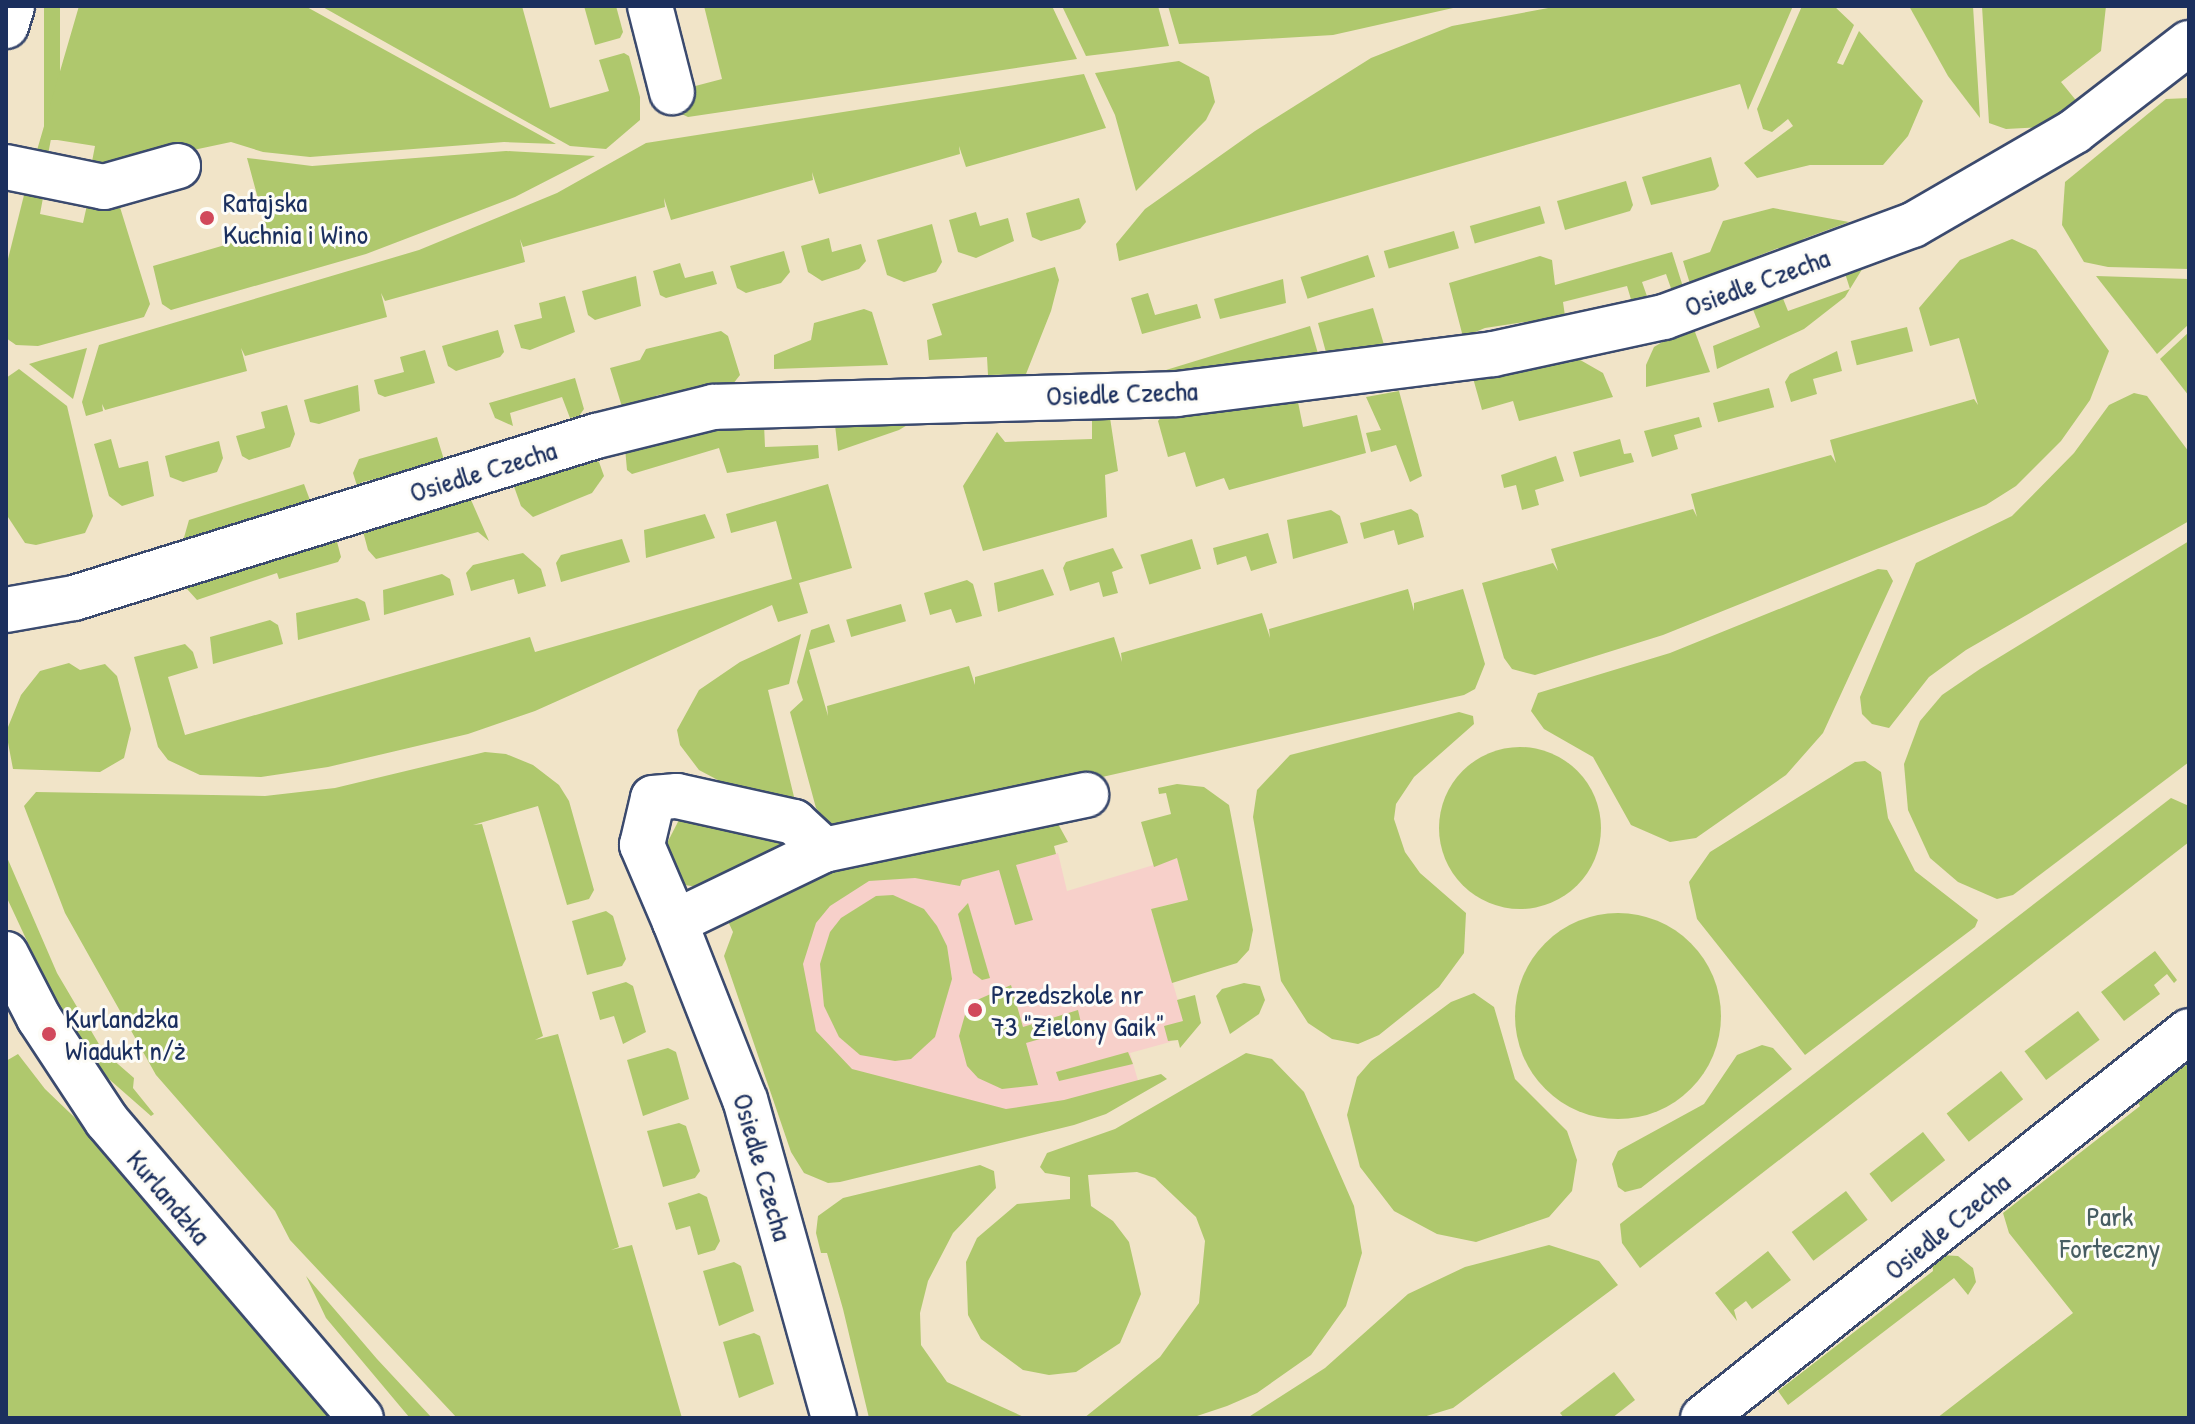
<!DOCTYPE html>
<meta charset="utf-8">
<style>
body{margin:0}
#map{position:relative;width:2195px;height:1424px;overflow:hidden;background:#f1e4c8;font-family:"Patrick Hand",sans-serif}
div>[style]{position:absolute}
.built>*{inset:0;background:#f7d0ca}
.green>*{inset:0;background:#afc86d;transform-origin:0 0}
.round{border-radius:50%}
.roads{filter:drop-shadow(2px 0 #3b4a6e) drop-shadow(-2px 0 #3b4a6e) drop-shadow(0 2px #3b4a6e) drop-shadow(0 -2px #3b4a6e)}
.minor>*{height:44px;margin:-22px;padding:0 22px;transform-origin:22px;border-radius:22px;background:#fff}
.dots>*{width:22px;height:22px;translate:-50% -50%;box-sizing:border-box;border:4px solid #fdfcf7;border-radius:50%}
span{translate:-50% -50%;white-space:nowrap;text-align:center;line-height:1.15;-webkit-text-stroke:6px #fdfcf7;paint-order:stroke}
.poi-label{font-size:28px;color:#1b2f5e}
.left{translate:0 -50%;text-align:left}
.street-label{font-size:28px;color:#1b2f5e}
.park-label{font-size:28px;color:#475d62}
.frame{position:absolute;inset:0;border:8px solid #1b2f5e;pointer-events:none}
</style>
<div id="map">
<div class="built">
<i style="clip-path:polygon(1058px 853px,1067px 891px,1177px 858px,1188px 900px,1151px 909px,1184px 1021px,1170px 1042px,1130px 1053px,1141px 1091px,832px 1180px,738px 918px,879px 855px,1016px 865px)"></i>
</div>
<div class="green">
<i style="left:44px;top:6px;width:16px;height:134px"></i>
<i style="clip-path:polygon(79px 6px,305px 6px,556px 144px,504px 142px,310px 157px,263px 152px,231px 142px,90px 172px,95px 146px,51px 139px,46px 165px,33px 164px)"></i>
<i style="clip-path:polygon(321px 6px,522px 6px,550px 108px,609px 91px,599px 60px,624px 53px,629px 56px,640px 97px,640px 120px,606px 149px,570px 146px)"></i>
<i style="clip-path:polygon(584px 6px,616px 6px,623px 32px,620px 38px,595px 45px)"></i>
<i style="clip-path:polygon(704px 6px,1052px 6px,1077px 59px,688px 117px,675px 111px,661px 95px,722px 79px)"></i>
<i style="clip-path:polygon(1062px 6px,1158px 6px,1169px 46px,1086px 56px)"></i>
<i style="clip-path:polygon(1168px 6px,1462px 6px,1333px 35px,1179px 44px)"></i>
<i style="clip-path:polygon(1559px 6px,1793px 6px,1748px 110px,1740px 84px,1119px 261px,1116px 244px,1145px 209px,1255px 131px,1371px 58px,1452px 26px)"></i>
<i style="clip-path:polygon(1802px 6px,1834px 6px,1854px 25px,1837px 63px,1843px 65px,1859px 31px,1923px 101px,1908px 136px,1883px 165px,1810px 165px,1757px 178px,1744px 163px,1793px 126px,1788px 119px,1772px 132px,1763px 129px,1757px 109px)"></i>
<i style="clip-path:polygon(1909px 6px,1973px 6px,1980px 118px,1948px 76px)"></i>
<i style="clip-path:polygon(1982px 6px,2106px 6px,2101px 51px,2061px 82px,2079px 104px,2042px 127px,2006px 129px,1989px 123px)"></i>
<i style="clip-path:polygon(1179px 61px,1209px 77px,1215px 102px,1206px 120px,1136px 191px,1115px 115px,1095px 73px)"></i>
<i style="clip-path:polygon(1084px 74px,1106px 128px,966px 167px,959px 146px,960px 154px,819px 194px,812px 172px,813px 180px,671px 220px,664px 198px,665px 207px,523px 247px,520px 239px,525px 262px,385px 301px,381px 293px,387px 317px,245px 356px,241px 348px,247px 371px,105px 410px,102px 404px,103px 411px,86px 416px,82px 402px,99px 345px,419px 250px,557px 193px,646px 143px)"></i>
<i style="clip-path:polygon(2189px 98px,2189px 269px,2108px 267px,2084px 262px,2062px 225px,2065px 182px,2166px 99px)"></i>
<i style="clip-path:polygon(506px 151px,595px 156px,515px 197px,366px 254px,171px 310px,162px 304px,153px 266px,249px 238px,248px 232px,266px 228px,247px 158px,312px 166px)"></i>
<i style="clip-path:polygon(1711px 157px,1719px 186px,1715px 190px,1651px 205px,1642px 177px)"></i>
<i style="clip-path:polygon(1626px 181px,1633px 205px,1630px 211px,1565px 230px,1557px 201px)"></i>
<i style="clip-path:polygon(27px 183px,45px 187px,40px 214px,83px 223px,89px 196px,119px 204px,150px 304px,144px 317px,38px 346px,16px 345px,6px 338px,6px 267px)"></i>
<i style="clip-path:polygon(1079px 198px,1086px 222px,1080px 229px,1041px 241px,1032px 237px,1026px 213px)"></i>
<i style="left:1540px;top:206px;width:18px;height:73px;rotate:74deg"></i>
<i style="clip-path:polygon(1773px 208px,1849px 222px,1803px 239px,1801px 245px,1783px 252px,1778px 248px,1725px 269px,1723px 275px,1691px 287px,1683px 261px,1710px 252px,1723px 221px)"></i>
<i style="clip-path:polygon(976px 212px,980px 226px,1008px 218px,1014px 241px,976px 258px,958px 252px,949px 220px)"></i>
<i style="clip-path:polygon(932px 224px,942px 262px,936px 272px,904px 282px,887px 275px,877px 240px)"></i>
<i style="left:1454px;top:231px;width:18px;height:73px;rotate:74deg"></i>
<i style="clip-path:polygon(829px 238px,832px 252px,861px 244px,866px 261px,859px 269px,822px 281px,808px 272px,801px 246px)"></i>
<i style="clip-path:polygon(2012px 239px,2036px 250px,2109px 351px,2090px 400px,2061px 441px,2016px 486px,1986px 505px,1663px 635px,1535px 675px,1512px 669px,1504px 658px,1482px 583px,1553px 563px,1558px 571px,1551px 549px,1693px 509px,1697px 517px,1691px 494px,1831px 455px,1836px 463px,1830px 440px,1974px 399px,1978px 405px,1959px 338px,1930px 346px,1919px 308px,1960px 260px)"></i>
<i style="clip-path:polygon(784px 251px,790px 272px,781px 283px,746px 293px,737px 288px,730px 266px)"></i>
<i style="clip-path:polygon(1672px 252px,1684px 290px,1673px 294px,1666px 274px,1642px 282px,1649px 302px,1633px 306px,1627px 286px,1563px 302px,1565px 316px,1485px 328px,1463px 337px,1449px 283px,1540px 256px,1552px 260px,1555px 285px)"></i>
<i style="left:1368px;top:255px;width:23px;height:71px;rotate:72deg"></i>
<i style="clip-path:polygon(1869px 258px,1845px 297px,1804px 329px,1717px 369px,1713px 346px,1760px 327px,1750px 302px,1780px 291px,1788px 311px,1850px 289px,1843px 267px)"></i>
<i style="clip-path:polygon(680px 263px,685px 278px,713px 271px,717px 284px,666px 298px,660px 295px,653px 271px)"></i>
<i style="clip-path:polygon(1055px 267px,1059px 280px,1051px 311px,1026px 374px,988px 375px,987px 357px,929px 360px,927px 340px,942px 335px,932px 304px)"></i>
<i style="clip-path:polygon(636px 276px,641px 306px,595px 320px,588px 315px,582px 291px)"></i>
<i style="clip-path:polygon(2096px 276px,2189px 279px,2189px 324px,2157px 354px)"></i>
<i style="clip-path:polygon(1283px 279px,1286px 303px,1220px 319px,1214px 299px)"></i>
<i style="clip-path:polygon(1148px 293px,1155px 315px,1197px 304px,1201px 318px,1142px 334px,1131px 298px)"></i>
<i style="clip-path:polygon(565px 296px,575px 332px,530px 350px,521px 348px,514px 325px,542px 318px,539px 303px)"></i>
<i style="clip-path:polygon(1373px 308px,1385px 348px,1327px 356px,1318px 323px)"></i>
<i style="clip-path:polygon(864px 309px,872px 312px,888px 365px,774px 369px,774px 355px,811px 340px,814px 323px)"></i>
<i style="clip-path:polygon(1692px 324px,1710px 372px,1646px 387px,1646px 365px,1654px 347px)"></i>
<i style="clip-path:polygon(1310px 326px,1319px 357px,1153px 374px)"></i>
<i style="left:1907px;top:327px;width:25px;height:58px;rotate:76deg"></i>
<i style="clip-path:polygon(498px 330px,504px 352px,500px 357px,456px 371px,448px 366px,442px 346px)"></i>
<i style="clip-path:polygon(721px 331px,728px 336px,740px 375px,729px 389px,724px 384px,658px 395px,623px 410px,610px 368px,640px 360px,646px 349px)"></i>
<i style="clip-path:polygon(2189px 332px,2189px 396px,2160px 359px)"></i>
<i style="clip-path:polygon(87px 348px,73px 399px,29px 364px,42px 360px)"></i>
<i style="clip-path:polygon(425px 350px,435px 383px,385px 397px,378px 394px,374px 380px,404px 372px,400px 357px)"></i>
<i style="clip-path:polygon(1837px 351px,1842px 371px,1813px 379px,1817px 394px,1791px 402px,1785px 382px,1790px 374px)"></i>
<i style="clip-path:polygon(1575px 357px,1603px 373px,1613px 397px,1519px 421px,1513px 401px,1482px 410px,1471px 371px,1490px 374px,1572px 362px)"></i>
<i style="clip-path:polygon(19px 369px,67px 406px,93px 516px,85px 533px,36px 545px,25px 543px,6px 514px,6px 378px)"></i>
<i style="clip-path:polygon(575px 378px,584px 409px,579px 416px,570px 418px,562px 397px,510px 413px,513px 426px,495px 418px,489px 403px)"></i>
<i style="clip-path:polygon(358px 385px,360px 411px,319px 424px,310px 422px,304px 400px)"></i>
<i style="left:1769px;top:388px;width:20px;height:58px;rotate:75deg"></i>
<i style="clip-path:polygon(1399px 391px,1422px 476px,1410px 482px,1396px 445px,1371px 452px,1366px 433px,1381px 430px,1366px 397px)"></i>
<i style="clip-path:polygon(2134px 393px,2147px 396px,2189px 452px,2189px 521px,1966px 650px,1929px 677px,1889px 728px,1872px 724px,1862px 714px,1860px 697px,1916px 563px,2012px 516px,2074px 453px,2109px 405px)"></i>
<i style="clip-path:polygon(1297px 397px,1303px 427px,1357px 415px,1366px 453px,1229px 490px,1224px 478px,1196px 487px,1185px 452px,1168px 457px,1158px 421px,1162px 416px,1252px 408px,1256px 402px)"></i>
<i style="clip-path:polygon(287px 405px,295px 434px,290px 447px,249px 460px,242px 456px,236px 436px,265px 428px,261px 412px)"></i>
<i style="clip-path:polygon(1109px 411px,1118px 471px,1105px 475px,1107px 517px,983px 551px,963px 486px,997px 432px,1005px 442px,1092px 439px,1092px 412px)"></i>
<i style="clip-path:polygon(1699px 417px,1702px 427px,1674px 435px,1678px 449px,1652px 457px,1644px 431px)"></i>
<i style="clip-path:polygon(909px 419px,909px 424px,899px 430px,838px 451px,835px 425px)"></i>
<i style="clip-path:polygon(764px 424px,765px 447px,818px 445px,819px 458px,727px 473px,719px 448px,632px 474px,627px 470px,625px 448px,703px 433px,709px 426px)"></i>
<i style="clip-path:polygon(437px 437px,445px 463px,362px 482px,358px 489px,353px 473px,359px 459px)"></i>
<i style="clip-path:polygon(111px 439px,119px 468px,148px 461px,154px 496px,122px 506px,109px 496px,94px 444px)"></i>
<i style="clip-path:polygon(1620px 439px,1624px 454px,1631px 453px,1634px 462px,1580px 477px,1573px 452px)"></i>
<i style="clip-path:polygon(219px 441px,223px 458px,217px 472px,183px 482px,170px 477px,165px 456px)"></i>
<i style="clip-path:polygon(1556px 456px,1564px 481px,1535px 490px,1539px 505px,1522px 510px,1516px 485px,1504px 488px,1501px 475px)"></i>
<i style="clip-path:polygon(592px 458px,599px 462px,604px 476px,592px 493px,533px 517px,521px 506px,512px 481px)"></i>
<i style="clip-path:polygon(304px 484px,311px 503px,183px 541px,189px 520px)"></i>
<i style="clip-path:polygon(828px 484px,852px 568px,799px 583px,808px 613px,778px 622px,772px 605px,535px 711px,468px 734px,328px 767px,261px 777px,200px 775px,168px 760px,158px 747px,134px 657px,185px 644px,193px 652px,198px 668px,168px 677px,185px 735px,530px 637px,535px 652px,792px 579px,776px 521px,731px 533px,726px 514px)"></i>
<i style="clip-path:polygon(468px 493px,489px 541px,478px 532px,376px 559px,368px 550px,361px 524px)"></i>
<i style="clip-path:polygon(1411px 509px,1418px 514px,1424px 537px,1398px 545px,1394px 530px,1364px 539px,1360px 523px)"></i>
<i style="clip-path:polygon(1331px 510px,1340px 516px,1348px 543px,1293px 559px,1287px 520px)"></i>
<i style="clip-path:polygon(705px 514px,715px 538px,646px 558px,644px 530px)"></i>
<i style="clip-path:polygon(1268px 533px,1277px 563px,1251px 571px,1246px 556px,1217px 565px,1213px 548px)"></i>
<i style="clip-path:polygon(335px 534px,341px 557px,338px 562px,279px 579px,277px 573px,197px 600px,178px 579px)"></i>
<i style="clip-path:polygon(622px 539px,630px 562px,561px 582px,556px 563px,561px 555px)"></i>
<i style="left:1192px;top:539px;width:31px;height:54px;rotate:73deg"></i>
<i style="clip-path:polygon(2189px 541px,2189px 762px,2013px 895px,1997px 899px,1958px 882px,1930px 858px,1908px 810px,1904px 764px,1920px 721px,1942px 695px,1980px 669px)"></i>
<i style="clip-path:polygon(1113px 548px,1123px 568px,1112px 572px,1118px 593px,1103px 597px,1099px 582px,1070px 591px,1063px 568px,1066px 562px)"></i>
<i style="clip-path:polygon(523px 553px,541px 569px,546px 586px,518px 594px,514px 579px,471px 591px,466px 573px,473px 565px)"></i>
<i style="clip-path:polygon(1043px 569px,1054px 595px,998px 612px,994px 583px)"></i>
<i style="clip-path:polygon(1878px 569px,1887px 570px,1893px 581px,1823px 733px,1786px 775px,1696px 838px,1670px 842px,1631px 825px,1593px 757px,1544px 729px,1531px 711px,1538px 693px,1670px 653px)"></i>
<i style="clip-path:polygon(442px 574px,450px 579px,454px 595px,384px 615px,383px 590px)"></i>
<i style="clip-path:polygon(967px 580px,973px 584px,982px 616px,956px 623px,951px 609px,930px 615px,924px 593px)"></i>
<i style="clip-path:polygon(1408px 589px,1414px 611px,1414px 603px,1463px 589px,1485px 664px,1475px 689px,1464px 695px,864px 831px,832px 827px,816px 808px,790px 712px,803px 700px,797px 682px,811px 630px,829px 624px,835px 642px,809px 650px,828px 716px,827px 706px,969px 666px,975px 685px,975px 677px,1114px 637px,1122px 662px,1121px 653px,1262px 613px,1270px 638px,1269px 629px)"></i>
<i style="clip-path:polygon(357px 598px,365px 602px,370px 620px,298px 640px,296px 613px)"></i>
<i style="left:901px;top:604px;width:18px;height:57px;rotate:74deg"></i>
<i style="clip-path:polygon(270px 620px,278px 625px,283px 644px,213px 664px,210px 637px)"></i>
<i style="clip-path:polygon(801px 634px,789px 684px,768px 690px,796px 805px,731px 787px,699px 770px,680px 745px,677px 730px,699px 690px,740px 662px)"></i>
<i style="clip-path:polygon(69px 663px,80px 670px,105px 664px,117px 676px,131px 729px,124px 758px,100px 772px,13px 769px,6px 732px,21px 695px,40px 671px)"></i>
<i style="clip-path:polygon(1459px 712px,1473px 716px,1474px 724px,1414px 777px,1396px 804px,1394px 819px,1405px 852px,1420px 873px,1466px 913px,1464px 953px,1439px 987px,1379px 1035px,1358px 1044px,1332px 1039px,1308px 1023px,1281px 981px,1253px 817px,1257px 790px,1290px 755px)"></i>
<i class="round" style="left:1439px;top:747px;width:162px;height:162px"></i>
<i style="clip-path:polygon(485px 752px,506px 754px,533px 765px,559px 785px,569px 801px,594px 890px,589px 899px,567px 905px,538px 806px,473px 825px,482px 824px,543px 1036px,535px 1040px,558px 1034px,619px 1247px,611px 1250px,632px 1245px,682px 1418px,457px 1418px,290px 1240px,275px 1211px,156px 1075px,65px 913px,24px 806px,36px 792px,265px 796px,335px 788px)"></i>
<i style="clip-path:polygon(1865px 761px,1881px 772px,1888px 818px,1915px 871px,1978px 920px,1975px 927px,1805px 1055px,1697px 919px,1689px 882px,1710px 852px,1855px 762px)"></i>
<i style="clip-path:polygon(1177px 784px,1204px 787px,1229px 805px,1253px 930px,1249px 950px,1237px 963px,1172px 983px,1151px 909px,1188px 900px,1177px 858px,1154px 867px,1141px 822px,1171px 814px,1166px 793px,1159px 794px,1158px 788px)"></i>
<i style="clip-path:polygon(2171px 798px,2189px 806px,2189px 842px,1640px 1268px,1622px 1243px,1620px 1224px)"></i>
<i style="clip-path:polygon(681px 816px,786px 842px,698px 887px,678px 884px,665px 847px)"></i>
<i style="clip-path:polygon(1057px 822px,1068px 842px,1054px 846px,1056px 854px,1016px 865px,1033px 920px,1015px 925px,999px 870px,962px 880px,960px 886px,915px 878px,869px 881px,830px 906px,816px 923px,803px 964px,816px 1031px,852px 1069px,1006px 1109px,1064px 1100px,1161px 1074px,1167px 1079px,1106px 1114px,1074px 1125px,840px 1182px,828px 1183px,804px 1173px,791px 1152px,724px 956px,733px 932px,726px 917px,877px 851px)"></i>
<i style="clip-path:polygon(6px 855px,57px 973px,103px 1051px,134px 1078px,133px 1088px,154px 1114px,151px 1116px,102px 1073px,49px 988px,6px 896px)"></i>
<i style="clip-path:polygon(893px 895px,924px 909px,937px 926px,947px 946px,952px 979px,935px 1037px,911px 1059px,895px 1061px,860px 1055px,839px 1037px,824px 1006px,820px 964px,830px 932px,841px 918px,876px 896px)"></i>
<i style="clip-path:polygon(968px 903px,990px 978px,982px 980px,973px 973px,958px 914px)"></i>
<i style="clip-path:polygon(606px 911px,613px 916px,626px 959px,622px 966px,587px 975px,572px 921px)"></i>
<i class="round" style="left:1515px;top:913px;width:206px;height:206px"></i>
<i style="clip-path:polygon(2155px 951px,2177px 980px,2174px 983px,2167px 974px,2154px 985px,2160px 994px,2124px 1021px,2101px 992px)"></i>
<i style="clip-path:polygon(626px 982px,633px 986px,646px 1032px,623px 1044px,614px 1016px,600px 1020px,592px 992px)"></i>
<i style="clip-path:polygon(1244px 983px,1260px 986px,1265px 1000px,1259px 1014px,1230px 1034px,1216px 996px,1222px 989px)"></i>
<i style="clip-path:polygon(1011px 985px,1023px 1027px,1078px 1010px,1082px 1027px,1026px 1043px,1038px 1085px,1002px 1089px,978px 1078px,967px 1066px,959px 1036px,968px 1004px)"></i>
<i style="clip-path:polygon(1474px 993px,1494px 1007px,1515px 1079px,1567px 1131px,1577px 1160px,1572px 1191px,1549px 1217px,1476px 1242px,1437px 1234px,1394px 1211px,1360px 1167px,1347px 1115px,1357px 1077px,1371px 1061px,1451px 1002px)"></i>
<i style="clip-path:polygon(1195px 995px,1201px 1023px,1180px 1048px,1178px 1040px,1168px 1041px,1164px 1026px,1183px 1021px,1177px 1000px)"></i>
<i style="left:2078px;top:1011px;width:36px;height:67px;rotate:53deg"></i>
<i style="clip-path:polygon(1762px 1045px,1773px 1048px,1792px 1069px,1641px 1188px,1625px 1192px,1618px 1187px,1612px 1164px,1618px 1151px,1704px 1104px,1737px 1055px)"></i>
<i style="clip-path:polygon(668px 1048px,676px 1052px,689px 1099px,643px 1116px,627px 1060px)"></i>
<i style="clip-path:polygon(1128px 1052px,1133px 1064px,1059px 1081px,1056px 1072px)"></i>
<i style="clip-path:polygon(1246px 1053px,1272px 1059px,1304px 1092px,1354px 1206px,1362px 1253px,1346px 1306px,1311px 1355px,1257px 1393px,1227px 1406px,1191px 1418px,1084px 1418px,1160px 1357px,1199px 1303px,1205px 1241px,1196px 1217px,1155px 1178px,1137px 1172px,1088px 1175px,1091px 1206px,1113px 1221px,1129px 1242px,1141px 1294px,1120px 1343px,1076px 1372px,1049px 1375px,1023px 1370px,981px 1339px,968px 1315px,966px 1262px,977px 1238px,1017px 1204px,1070px 1199px,1070px 1177px,1045px 1173px,1040px 1167px,1047px 1153px,1115px 1129px)"></i>
<i style="clip-path:polygon(18px 1054px,45px 1089px,94px 1136px,330px 1418px,6px 1418px,6px 1061px)"></i>
<i style="clip-path:polygon(2189px 1063px,2189px 1418px,1937px 1418px,2073px 1313px,2009px 1233px,2003px 1213px,2140px 1106px,2136px 1099px)"></i>
<i style="left:2001px;top:1071px;width:36px;height:69px;rotate:52deg"></i>
<i style="clip-path:polygon(679px 1123px,686px 1126px,700px 1171px,695px 1178px,663px 1187px,647px 1131px)"></i>
<i style="left:1923px;top:1132px;width:36px;height:68px;rotate:52deg"></i>
<i style="clip-path:polygon(980px 1165px,994px 1171px,996px 1188px,953px 1233px,928px 1281px,920px 1313px,921px 1345px,947px 1382px,1026px 1418px,869px 1418px,843px 1309px,827px 1253px,821px 1253px,816px 1233px,818px 1216px,843px 1198px)"></i>
<i style="left:1846px;top:1191px;width:36px;height:68px;rotate:53deg"></i>
<i style="clip-path:polygon(699px 1193px,707px 1197px,720px 1241px,715px 1250px,698px 1255px,690px 1226px,676px 1230px,668px 1203px)"></i>
<i style="clip-path:polygon(1549px 1245px,1599px 1261px,1618px 1285px,1453px 1408px,1420px 1418px,1247px 1418px,1325px 1368px,1408px 1294px,1465px 1267px)"></i>
<i style="clip-path:polygon(1768px 1251px,1791px 1280px,1752px 1309px,1746px 1301px,1734px 1310px,1737px 1321px,1715px 1293px)"></i>
<i style="clip-path:polygon(1941px 1255px,1958px 1256px,1973px 1268px,1976px 1282px,1968px 1295px,1954px 1278px,1788px 1405px,1778px 1391px,1933px 1271px,1932px 1258px)"></i>
<i style="clip-path:polygon(734px 1262px,741px 1266px,754px 1311px,719px 1326px,703px 1271px)"></i>
<i style="clip-path:polygon(306px 1276px,377px 1359px,432px 1418px,409px 1417px,326px 1318px)"></i>
<i style="clip-path:polygon(754px 1333px,760px 1336px,774px 1384px,739px 1398px,723px 1342px)"></i>
<i style="clip-path:polygon(1614px 1372px,1635px 1400px,1612px 1418px,1564px 1418px,1560px 1413px)"></i>
</div>
<div class="roads">
<div class="minor">
<i style="left:650px;top:6px;width:89px;rotate:75.7deg"></i>
<i style="left:6px;top:26px;width:21px;rotate:-73deg"></i>
<i style="left:6px;top:167px;width:100px;rotate:11.5deg"></i>
<i style="left:104px;top:187px;width:77px;rotate:-15.8deg"></i>
<i style="left:6px;top:610px;width:69px;rotate:-10deg"></i>
<i style="left:74px;top:598px;width:547px;rotate:-17.24deg"></i>
<i style="left:596px;top:436px;width:121px;rotate:-13.9deg"></i>
<i style="left:713px;top:407px;width:464px;rotate:-1.6deg"></i>
<i style="left:1177px;top:394px;width:319px;rotate:-7.2deg"></i>
<i style="left:1493px;top:354px;width:175px;rotate:-12.2deg"></i>
<i style="left:1664px;top:317px;width:265px;rotate:-20.3deg"></i>
<i style="left:1913px;top:225px;width:187px;rotate:-30.1deg"></i>
<i style="left:2075px;top:131px;width:144px;rotate:-37.7deg"></i>
<i style="left:675px;top:922px;width:84px;rotate:-113.2deg"></i>
<i style="left:642px;top:845px;width:48px;rotate:-76.8deg"></i>
<i style="left:653px;top:798px;width:24px;rotate:-5deg"></i>
<i style="left:677px;top:796px;width:120px;rotate:12.5deg"></i>
<i style="left:794px;top:822px;width:41px;rotate:43deg"></i>
<i style="left:6px;top:954px;width:72px;rotate:62.7deg"></i>
<i style="left:39px;top:1018px;width:123px;rotate:56.6deg"></i>
<i style="left:107px;top:1121px;width:391px;rotate:49.5deg"></i>
<i style="left:834px;top:1418px;width:330px;rotate:-105.6deg"></i>
<i style="left:745px;top:1100px;width:191px;rotate:-111.5deg"></i>
<i style="left:675px;top:922px;width:165px;rotate:-25.8deg"></i>
<i style="left:824px;top:850px;width:268px;rotate:-11.9deg"></i>
<i style="left:1703px;top:1418px;width:621px;rotate:-38.53deg"></i>
</div>
</div>
<div class="dots">
<i style="left:207px;top:218px;background:#d1495b"></i>
<i style="left:975px;top:1010px;background:#d1495b"></i>
<i style="left:49px;top:1034px;background:#d1495b"></i>
</div>
<div class="poi-label">
<span class="left" style="left:223px;top:218px">Ratajska<br>Kuchnia i Wino</span>
<span class="left" style="left:991px;top:1010px">Przedszkole nr<br>73 "Zielony Gaik"</span>
<span class="left" style="left:65px;top:1034px">Kurlandzka<br>Wiadukt n/ż</span>
</div>
<div class="street-label">
<span style="left:1757px;top:282px;rotate:-20deg">Osiedle Czecha</span>
<span style="left:1122px;top:393px;rotate:-2deg">Osiedle Czecha</span>
<span style="left:483px;top:471px;rotate:-17deg">Osiedle Czecha</span>
<span style="left:763px;top:1167px;rotate:74deg">Osiedle Czecha</span>
<span style="left:169px;top:1197px;rotate:50deg">Kurlandzka</span>
<span style="left:1947px;top:1226px;rotate:-39deg">Osiedle Czecha</span>
</div>
<div class="park-label">
<span style="left:2110px;top:1232px">Park<br>Forteczny</span>
</div>
<div class="frame"></div>
</div>
